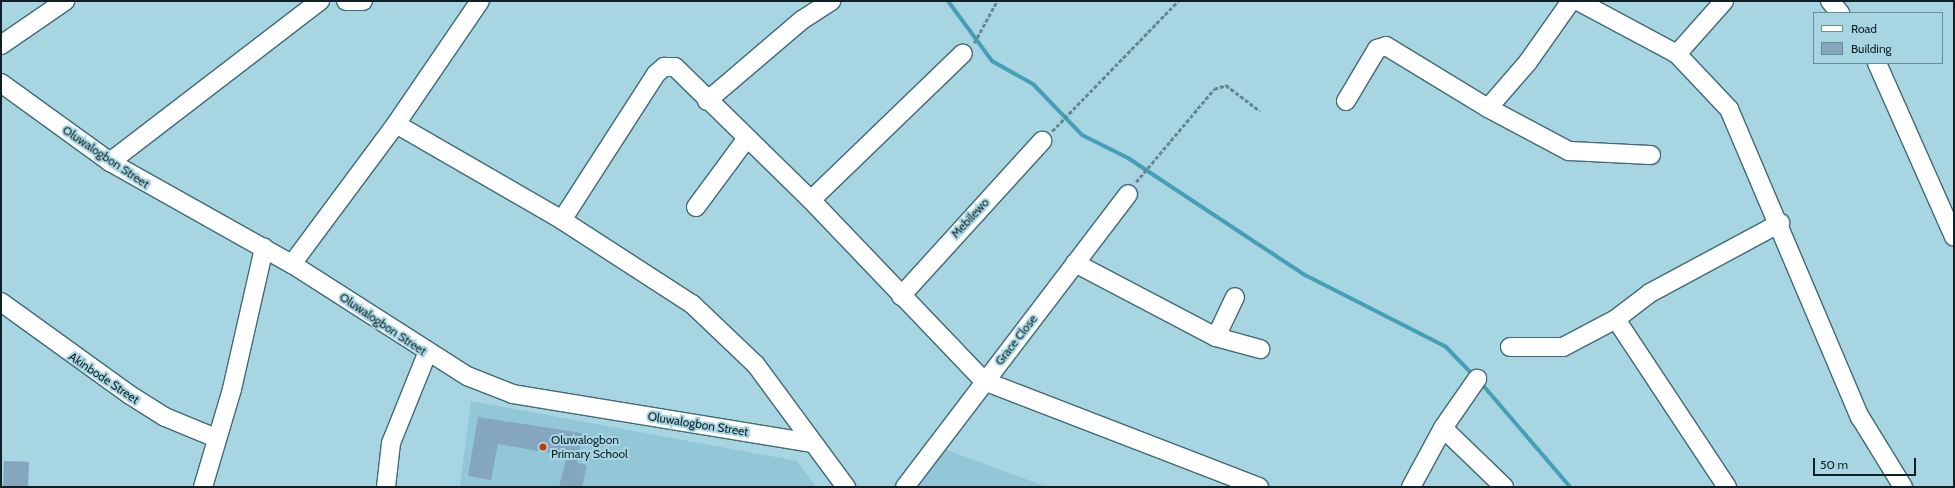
<!DOCTYPE html>
<style>
body{margin:0}
#map{position:relative;width:1955px;height:488px;overflow:hidden;background:#a7d5e2;font-family:Cabin,sans-serif}
div>[style]{position:absolute}
.built>*{inset:0;background:#92c7d7}
.stream>*{height:4px;margin:-2px;padding:0 2px;transform-origin:2px;border-radius:2px;background:#459fb6}
.building>*{inset:0;background:#84a7be;transform-origin:0 0}
.path>*{height:2.5px;margin-top:-1.25px;transform-origin:0;background:repeating-linear-gradient(90deg,#658791 0 4px,transparent 0 6px)}
.roads{filter:drop-shadow(1px 0 #3f6a76) drop-shadow(-1px 0 #3f6a76) drop-shadow(0 1px #3f6a76) drop-shadow(0 -1px #3f6a76)}
.minor>*{height:18px;margin:-9px;padding:0 9px;transform-origin:9px;border-radius:9px;background:#fff}
.dots>*{width:11px;height:11px;translate:-50% -50%;box-sizing:border-box;border:2px solid #a7d5e2;border-radius:50%}
span{translate:-50% -50%;white-space:nowrap;text-align:center;line-height:1.15;-webkit-text-stroke:4px #a7d5e2;paint-order:stroke}
.street-label{font-size:12px;color:#0f2126}
.poi-label{font-size:12px;color:#0f2126}
.left{translate:0 -50%;text-align:left}
.frame{position:absolute;inset:0;border:2px solid #0f2126;pointer-events:none}
.legend{position:absolute;left:1813px;top:12px;width:130px;height:52px;box-sizing:border-box;background:#a7d5e2;border:1px solid #6a8d97;margin:0;padding:5px 7px;list-style:none;font-size:12px;color:#0f2126}
.legend li{display:flex;align-items:center;gap:8px;height:20px}
.legend b{width:20px;border:1px solid #6a8d97}
.scale{position:absolute;left:1813px;top:458px;width:103px;height:18px;box-sizing:border-box;border:2px solid #0f2126;border-top:0;padding-left:5px;font-size:12px;line-height:14px;white-space:nowrap;color:#0f2126;-webkit-text-stroke:3px #a7d5e2;paint-order:stroke}
</style>
<div id="map">
<div class="built">
<i style="clip-path:polygon(471px 401px,797px 461px,816px 487px,460px 487px)"></i>
<i style="clip-path:polygon(944px 449px,1047px 487px,917px 487px)"></i>
</div>
<div class="stream">
<i style="left:948px;top:1px;width:74px;rotate:53.7deg"></i>
<i style="left:992px;top:61px;width:47px;rotate:29.3deg"></i>
<i style="left:1033px;top:84px;width:71px;rotate:46.1deg"></i>
<i style="left:1082px;top:135px;width:51px;rotate:26.6deg"></i>
<i style="left:1128px;top:158px;width:210px;rotate:33.5deg"></i>
<i style="left:1303px;top:274px;width:161px;rotate:27deg"></i>
<i style="left:1446px;top:347px;width:42px;rotate:46deg"></i>
<i style="left:1481px;top:383px;width:137px;rotate:49.4deg"></i>
</div>
<div class="building">
<i style="clip-path:polygon(478px 417px,582px 433px,577px 463px,587px 465px,582px 487px,559px 487px,567px 456px,498px 444px,491px 480px,468px 476px)"></i>
<i style="left:4px;top:461px;width:25px;height:26px;rotate:2deg"></i>
</div>
<div class="path">
<i style="left:974px;top:43px;width:48px;rotate:-61.3deg"></i>
<i style="left:1052px;top:131px;width:181px;rotate:-45.9deg"></i>
<i style="left:1136px;top:182px;width:121px;rotate:-50deg"></i>
<i style="left:1214px;top:89px;width:13px;rotate:-18deg"></i>
<i style="left:1226px;top:85px;width:43px;rotate:37.4deg"></i>
</div>
<div class="roads">
<div class="minor">
<i style="left:346px;top:1px;width:17px"></i>
<i style="left:1571px;top:1px;width:75px;rotate:125.2deg"></i>
<i style="left:1528px;top:62px;width:61px;rotate:131deg"></i>
<i style="left:1488px;top:108px;width:92px;rotate:28deg"></i>
<i style="left:1569px;top:151px;width:82px;rotate:2.8deg"></i>
<i style="left:1578px;top:1px;width:112px;rotate:28.2deg"></i>
<i style="left:1677px;top:54px;width:76px;rotate:46.6deg"></i>
<i style="left:1729px;top:109px;width:335px;rotate:67deg"></i>
<i style="left:1860px;top:417px;width:82px;rotate:58.4deg"></i>
<i style="left:1830px;top:1px;width:16px;rotate:50deg"></i>
<i style="left:1px;top:45px;width:78px;rotate:-34.5deg"></i>
<i style="left:1677px;top:54px;width:71px;rotate:-48.4deg"></i>
<i style="left:1877px;top:63px;width:190px;rotate:66.1deg"></i>
<i style="left:1px;top:83px;width:135px;rotate:35.9deg"></i>
<i style="left:110px;top:162px;width:209px;rotate:29.3deg"></i>
<i style="left:292px;top:264px;width:208px;rotate:32.6deg"></i>
<i style="left:467px;top:376px;width:49px;rotate:21.4deg"></i>
<i style="left:513px;top:394px;width:304px;rotate:9.3deg"></i>
<i style="left:707px;top:101px;width:125px;rotate:-40.5deg"></i>
<i style="left:802px;top:20px;width:35px;rotate:-33deg"></i>
<i style="left:1346px;top:101px;width:61px;rotate:-59.2deg"></i>
<i style="left:1377px;top:49px;width:9px;rotate:-18deg"></i>
<i style="left:1386px;top:46px;width:119px;rotate:31.3deg"></i>
<i style="left:396px;top:124px;width:192px;rotate:30deg"></i>
<i style="left:562px;top:220px;width:155px;rotate:32.9deg"></i>
<i style="left:692px;top:304px;width:88px;rotate:43.6deg"></i>
<i style="left:756px;top:365px;width:152px;rotate:53.6deg"></i>
<i style="left:110px;top:162px;width:265px;rotate:-37.5deg"></i>
<i style="left:811px;top:200px;width:211px;rotate:-44deg"></i>
<i style="left:696px;top:207px;width:86px;rotate:-53.5deg"></i>
<i style="left:562px;top:220px;width:174px;rotate:-57.2deg"></i>
<i style="left:656px;top:74px;width:11px;rotate:-41deg"></i>
<i style="left:664px;top:67px;width:11px"></i>
<i style="left:675px;top:67px;width:190px;rotate:44.4deg"></i>
<i style="left:811px;top:200px;width:250px;rotate:46.3deg"></i>
<i style="left:984px;top:381px;width:295px;rotate:21.1deg"></i>
<i style="left:1075px;top:263px;width:159px;rotate:27.7deg"></i>
<i style="left:1216px;top:337px;width:44px;rotate:-64.6deg"></i>
<i style="left:292px;top:264px;width:174px;rotate:-53.4deg"></i>
<i style="left:396px;top:124px;width:149px;rotate:-55.7deg"></i>
<i style="left:901px;top:296px;width:210px;rotate:-47.7deg"></i>
<i style="left:1px;top:302px;width:159px;rotate:35.8deg"></i>
<i style="left:130px;top:395px;width:41px;rotate:32.2deg"></i>
<i style="left:165px;top:417px;width:55px;rotate:22.4deg"></i>
<i style="left:1216px;top:337px;width:46px;rotate:15.3deg"></i>
<i style="left:1510px;top:347px;width:53px"></i>
<i style="left:1563px;top:347px;width:60px;rotate:-27.8deg"></i>
<i style="left:1443px;top:428px;width:85px;rotate:44deg"></i>
<i style="left:203px;top:487px;width:102px;rotate:-73.5deg"></i>
<i style="left:232px;top:389px;width:145px;rotate:-77.2deg"></i>
<i style="left:386px;top:487px;width:44px;rotate:-83.5deg"></i>
<i style="left:391px;top:443px;width:96px;rotate:-68deg"></i>
<i style="left:905px;top:487px;width:368px;rotate:-52.7deg"></i>
<i style="left:1411px;top:487px;width:67px;rotate:-61.5deg"></i>
<i style="left:1443px;top:428px;width:60px;rotate:-55.2deg"></i>
<i style="left:1727px;top:487px;width:201px;rotate:-123.5deg"></i>
<i style="left:1616px;top:319px;width:43px;rotate:-37.4deg"></i>
<i style="left:1650px;top:293px;width:148px;rotate:-28.3deg"></i>
</div>
</div>
<div class="dots">
<i style="left:543px;top:447px;background:#c23b04"></i>
</div>
<div class="street-label">
<span style="left:106px;top:157px;rotate:34deg">Oluwalogbon Street</span>
<span style="left:970px;top:218px;rotate:-47deg">Mebilewo</span>
<span style="left:383px;top:324px;rotate:34deg">Oluwalogbon Street</span>
<span style="left:1016px;top:340px;rotate:-52deg">Grace Close</span>
<span style="left:104px;top:378px;rotate:34deg">Akinbode Street</span>
<span style="left:698px;top:424px;rotate:9deg">Oluwalogbon Street</span>
</div>
<div class="poi-label">
<span class="left" style="left:551px;top:447px">Oluwalogbon<br>Primary School</span>
</div>
<div class="frame"></div>
<ul class="legend">
<li><b style="height:5px;background:#fff"></b>Road</li>
<li><b style="height:11px;background:#84a7be"></b>Building</li>
</ul>
<div class="scale">50 m</div>
</div>
